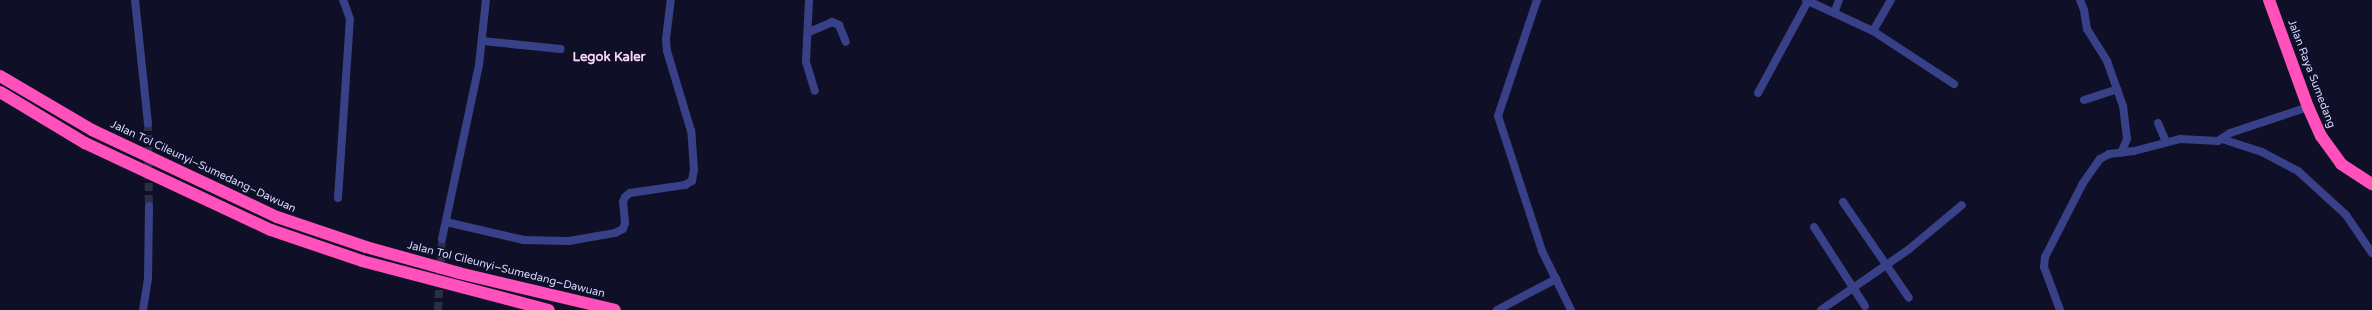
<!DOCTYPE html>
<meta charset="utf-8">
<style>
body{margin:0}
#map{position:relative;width:2372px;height:310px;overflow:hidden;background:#0f0f28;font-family:"Varela Round",sans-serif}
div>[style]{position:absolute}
.minor-tunnel>*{height:8px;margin-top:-4px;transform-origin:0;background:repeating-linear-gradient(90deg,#2d2d48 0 8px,transparent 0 12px)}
.minor>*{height:8px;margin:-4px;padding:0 4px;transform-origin:4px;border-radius:4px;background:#384088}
.highway>*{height:12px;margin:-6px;padding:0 6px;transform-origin:6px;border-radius:6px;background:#ff50bc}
span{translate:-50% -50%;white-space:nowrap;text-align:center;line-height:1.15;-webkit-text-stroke:3px #0f0f28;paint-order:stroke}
.street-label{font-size:11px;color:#d5d6ff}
.quarter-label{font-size:13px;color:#ffd7f6;font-weight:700}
</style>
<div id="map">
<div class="minor-tunnel">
<i style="left:148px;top:123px;width:83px;rotate:89.3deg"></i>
<i style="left:438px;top:310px;width:71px;rotate:-86.8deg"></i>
</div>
<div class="minor">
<i style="left:135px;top:0;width:124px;rotate:84deg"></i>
<i style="left:809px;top:0;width:62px;rotate:92.8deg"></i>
<i style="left:806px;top:62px;width:30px;rotate:73deg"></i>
<i style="left:1537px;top:0;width:122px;rotate:108.6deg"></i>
<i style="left:1498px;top:116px;width:142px;rotate:71.9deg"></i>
<i style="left:1542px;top:251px;width:66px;rotate:63.8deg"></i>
<i style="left:1806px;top:0;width:74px;rotate:24.8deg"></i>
<i style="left:1873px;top:31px;width:97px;rotate:33.2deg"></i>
<i style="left:2080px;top:0;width:11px;rotate:68deg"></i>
<i style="left:2084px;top:10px;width:19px;rotate:81deg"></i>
<i style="left:2087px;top:29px;width:38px;rotate:58deg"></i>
<i style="left:2107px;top:61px;width:48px;rotate:70.4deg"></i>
<i style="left:2123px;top:106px;width:33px;rotate:83deg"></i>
<i style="left:2127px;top:139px;width:15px;rotate:113deg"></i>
<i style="left:1835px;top:11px;width:12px;rotate:-70deg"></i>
<i style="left:1873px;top:31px;width:36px;rotate:-60deg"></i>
<i style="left:809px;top:32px;width:25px;rotate:-23deg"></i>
<i style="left:832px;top:22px;width:8px;rotate:23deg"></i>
<i style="left:839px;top:25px;width:18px;rotate:68deg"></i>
<i style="left:482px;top:41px;width:79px;rotate:5.8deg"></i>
<i style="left:1758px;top:93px;width:105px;rotate:-61.5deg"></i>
<i style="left:2084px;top:100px;width:35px;rotate:-18deg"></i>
<i style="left:2158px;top:123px;width:21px;rotate:67deg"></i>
<i style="left:2222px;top:139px;width:42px;rotate:18deg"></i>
<i style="left:2262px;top:152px;width:41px;rotate:27.8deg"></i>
<i style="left:2298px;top:171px;width:65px;rotate:42.5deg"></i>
<i style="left:2346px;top:215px;width:46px;rotate:55.6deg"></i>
<i style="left:338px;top:198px;width:179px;rotate:-86.2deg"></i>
<i style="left:350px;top:19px;width:20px;rotate:-110deg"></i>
<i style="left:1843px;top:202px;width:116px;rotate:55.5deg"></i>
<i style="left:446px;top:222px;width:80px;rotate:13deg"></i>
<i style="left:524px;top:240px;width:45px;rotate:1.3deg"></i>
<i style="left:569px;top:241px;width:47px;rotate:-9.9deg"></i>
<i style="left:615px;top:233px;width:9px;rotate:-27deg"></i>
<i style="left:623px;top:229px;width:6px;rotate:-72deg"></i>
<i style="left:625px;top:223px;width:21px;rotate:-95deg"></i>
<i style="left:623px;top:202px;width:5px;rotate:-68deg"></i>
<i style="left:625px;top:197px;width:6px;rotate:-39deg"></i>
<i style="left:630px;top:193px;width:56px;rotate:-8.3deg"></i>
<i style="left:685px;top:185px;width:8px;rotate:-30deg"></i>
<i style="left:692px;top:181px;width:11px;rotate:-80deg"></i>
<i style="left:694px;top:170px;width:39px;rotate:-94deg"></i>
<i style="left:691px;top:131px;width:84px;rotate:-106.7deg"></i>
<i style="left:667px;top:51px;width:12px;rotate:-95deg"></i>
<i style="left:666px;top:39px;width:39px;rotate:-83deg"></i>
<i style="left:1814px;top:227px;width:94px;rotate:57.2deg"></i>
<i style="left:442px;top:239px;width:178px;rotate:-78deg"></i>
<i style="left:479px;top:65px;width:65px;rotate:-83.9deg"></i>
<i style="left:143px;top:310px;width:31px;rotate:-81deg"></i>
<i style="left:148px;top:279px;width:73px;rotate:-89.2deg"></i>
<i style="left:1497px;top:310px;width:67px;rotate:-27.7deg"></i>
<i style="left:1821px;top:310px;width:106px;rotate:-34.6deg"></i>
<i style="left:1908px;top:250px;width:70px;rotate:-39.8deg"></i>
<i style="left:2060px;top:310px;width:46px;rotate:-110.4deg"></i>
<i style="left:2044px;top:267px;width:10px;rotate:-84deg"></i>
<i style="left:2045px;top:257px;width:83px;rotate:-62.8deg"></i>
<i style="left:2083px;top:183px;width:29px;rotate:-55deg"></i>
<i style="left:2100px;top:159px;width:10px;rotate:-29deg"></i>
<i style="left:2109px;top:154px;width:25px;rotate:-7deg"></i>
<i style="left:2134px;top:151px;width:48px;rotate:-14.6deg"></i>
<i style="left:2180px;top:139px;width:38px;rotate:3deg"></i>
<i style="left:2218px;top:141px;width:14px;rotate:-34deg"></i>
<i style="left:2230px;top:133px;width:82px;rotate:-18.4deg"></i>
</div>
<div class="highway">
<i style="left:2269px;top:0;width:114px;rotate:70deg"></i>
<i style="left:2308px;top:107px;width:32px;rotate:66deg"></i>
<i style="left:2321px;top:136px;width:34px;rotate:54deg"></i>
<i style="left:2341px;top:164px;width:37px;rotate:33deg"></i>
<i style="left:0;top:76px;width:107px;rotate:30.4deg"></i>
<i style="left:92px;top:130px;width:204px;rotate:25.2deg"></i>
<i style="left:277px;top:217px;width:94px;rotate:18.6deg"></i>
<i style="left:366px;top:247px;width:97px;rotate:15.6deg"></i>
<i style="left:459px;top:273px;width:160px;rotate:13.3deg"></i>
<i style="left:0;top:92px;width:99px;rotate:31deg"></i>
<i style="left:85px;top:143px;width:205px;rotate:25.1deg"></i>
<i style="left:271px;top:230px;width:96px;rotate:18.8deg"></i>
<i style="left:362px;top:261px;width:193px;rotate:14.7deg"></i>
</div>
<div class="street-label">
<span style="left:2311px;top:74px;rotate:69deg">Jalan Raya Sumedang</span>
<span style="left:203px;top:167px;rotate:25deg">Jalan Tol Cileunyi–Sumedang–Dawuan</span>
<span style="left:506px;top:270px;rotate:14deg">Jalan Tol Cileunyi–Sumedang–Dawuan</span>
</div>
<div class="quarter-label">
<span style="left:609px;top:57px">Legok Kaler</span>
</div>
</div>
